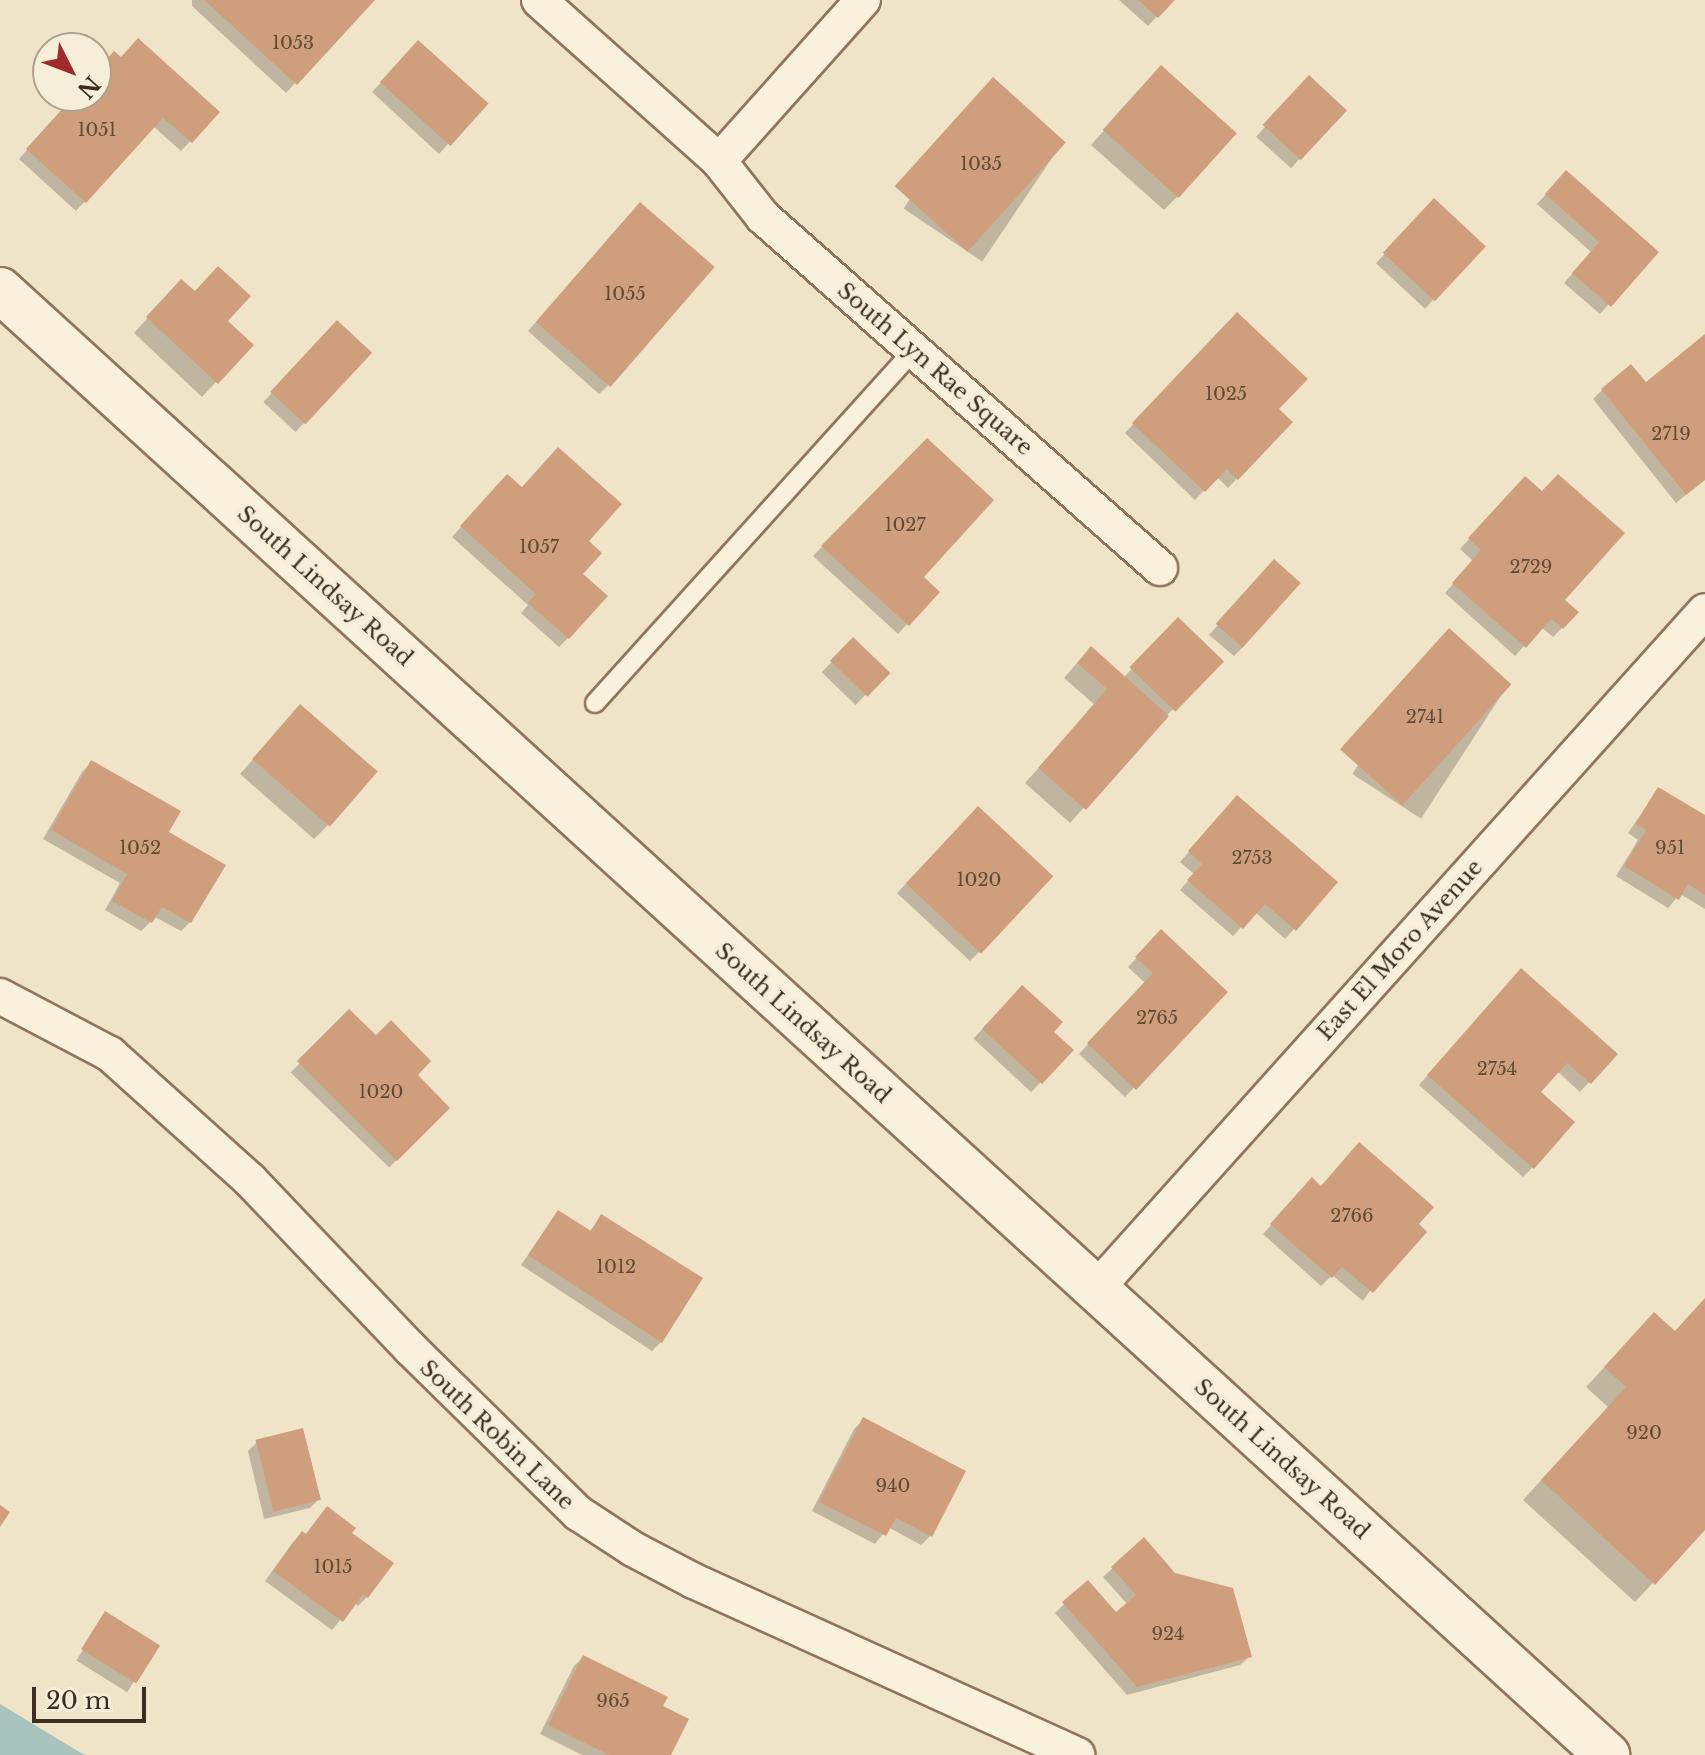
<!DOCTYPE html>
<style>
body{margin:0}
#map{position:relative;width:1705px;height:1755px;overflow:hidden;background:#f0e4c8;font-family:"Libre Baskerville",serif}
div>[style]{position:absolute}
.water>*{inset:0;background:#a9c4bc}
.shadow>*{inset:0;background:#0003;transform-origin:0 0}
.building>*{inset:0;background:#cf9f7d;transform-origin:0 0}
.roads{filter:drop-shadow(2px 0 #8d765c) drop-shadow(-2px 0 #8d765c) drop-shadow(0 2px #8d765c) drop-shadow(0 -2px #8d765c)}
.lane>*{height:18px;margin:-9px;padding:0 9px;transform-origin:9px;border-radius:9px;background:#faf1dc}
.street>*{height:34px;margin:-17px;padding:0 17px;transform-origin:17px;border-radius:17px;background:#faf1dc}
.secondary>*{height:44px;margin:-22px;padding:0 22px;transform-origin:22px;border-radius:22px;background:#faf1dc}
span{translate:-50% -50%;white-space:nowrap;text-align:center;line-height:1.15;-webkit-text-stroke:7px #f7eed8;paint-order:stroke}
.number-label{font-size:18px;color:#624a37}
.number-label span{-webkit-text-stroke-width:0}
.street-label{font-size:22px;color:#3d2e20}
.north{position:absolute;left:32px;top:32px;width:80px;height:80px;box-sizing:border-box;background:#f7eed8;border:2px solid #ada18e;border-radius:50%;rotate:132deg;font-size:22px;font-weight:700;line-height:32px;text-align:center;color:#3d2e20}
.north::after{content:'';display:block;margin:auto;width:28px;height:36px;background:#9e2a2b;clip-path:polygon(50% 0,100% 100%,50% 72%,0 100%)}
.scale{position:absolute;left:32px;top:1687px;width:114px;height:36px;box-sizing:border-box;border:4px solid #3d2e20;border-top:0;padding-left:10px;font-size:24px;line-height:28px;white-space:nowrap;color:#3d2e20;-webkit-text-stroke:6px #f7eed8;paint-order:stroke}
</style>
<div id="map">
<div class="water">
<i style="clip-path:polygon(0 1704px,81px 1753px,85px 1755px,0 1755px)"></i>
</div>
<div class="shadow">
<i style="clip-path:polygon(192px 0,372px 0,286px 93px,192px 6px)"></i>
<i style="clip-path:polygon(1119px 0,1172px 0,1148px 26px)"></i>
<i style="clip-path:polygon(409px 52px,448px 144px,439px 154px,372px 92px)"></i>
<i style="clip-path:polygon(96px 73px,217px 112px,181px 151px,153px 126px,76px 211px,19px 159px,75px 96px,96px 96px)"></i>
<i style="left:1309px;top:78px;width:47px;height:79px;rotate:42deg"></i>
<i style="clip-path:polygon(1147px 82px,1178px 196px,1164px 210px,1091px 145px)"></i>
<i style="left:984px;top:89px;width:95px;height:144px;rotate:34deg"></i>
<i style="clip-path:polygon(1557px 182px,1656px 252px,1600px 314px,1564px 283px,1591px 252px,1537px 204px)"></i>
<i style="left:1434px;top:201px;width:67px;height:85px;rotate:43deg"></i>
<i style="clip-path:polygon(631px 213px,609px 385px,599px 394px,528px 331px)"></i>
<i style="clip-path:polygon(167px 296px,225px 321px,251px 345px,202px 397px,134px 333px)"></i>
<i style="clip-path:polygon(1237px 315px,1276px 410px,1290px 422px,1228px 488px,1217px 477px,1195px 500px,1125px 433px)"></i>
<i style="left:337px;top:323px;width:44px;height:108px;rotate:43deg"></i>
<i style="clip-path:polygon(1705px 337px,1705px 479px,1676px 503px,1593px 399px,1602px 390px,1645px 385px)"></i>
<i style="clip-path:polygon(927px 440px,921px 577px,937px 592px,898px 634px,813px 556px)"></i>
<i style="clip-path:polygon(498px 485px,522px 489px,586px 541px,568px 638px,559px 647px,521px 613px,528px 605px,452px 537px)"></i>
<i style="clip-path:polygon(1516px 488px,1562px 600px,1562px 628px,1553px 637px,1541px 627px,1515px 656px,1445px 593px,1473px 561px,1460px 549px)"></i>
<i style="clip-path:polygon(1265px 571px,1243px 647px,1234px 656px,1209px 635px)"></i>
<i style="clip-path:polygon(1178px 620px,1221px 662px,1164px 718px,1070px 823px,1025px 783px,1095px 705px,1064px 678px,1077px 663px,1123px 678px)"></i>
<i style="left:1440px;top:639px;width:82px;height:161px;rotate:33deg"></i>
<i style="left:853px;top:640px;width:47px;height:45px;rotate:44deg"></i>
<i style="clip-path:polygon(287px 721px,328px 825px,314px 839px,240px 774px)"></i>
<i style="clip-path:polygon(91px 763px,166px 833px,190px 922px,181px 931px,155px 917px,141px 931px,105px 910px,120px 883px,43px 839px,82px 772px)"></i>
<i style="clip-path:polygon(1659px 789px,1705px 818px,1705px 909px,1680px 894px,1668px 908px,1616px 876px,1638px 840px,1628px 833px)"></i>
<i style="clip-path:polygon(1228px 807px,1335px 883px,1285px 939px,1255px 912px,1233px 936px,1180px 890px,1194px 874px,1180px 862px)"></i>
<i style="clip-path:polygon(978px 809px,979px 952px,970px 961px,897px 893px)"></i>
<i style="clip-path:polygon(1161px 932px,1225px 992px,1125px 1097px,1079px 1054px,1145px 983px,1128px 967px)"></i>
<i style="clip-path:polygon(1512px 980px,1615px 1054px,1580px 1092px,1557px 1071px,1538px 1092px,1532px 1168px,1523px 1177px,1419px 1085px)"></i>
<i style="left:1013px;top:996px;width:79px;height:58px;rotate:43deg"></i>
<i style="left:349px;top:1012px;width:137px;height:84px;rotate:44deg"></i>
<i style="clip-path:polygon(1320px 1188px,1416px 1224px,1363px 1301px,1332px 1275px,1321px 1286px,1263px 1234px,1303px 1189px)"></i>
<i style="clip-path:polygon(558px 1212px,589px 1232px,602px 1216px,661px 1342px,652px 1351px,521px 1265px)"></i>
<i style="clip-path:polygon(1705px 1299px,1705px 1527px,1635px 1602px,1523px 1500px,1608px 1407px,1586px 1387px,1635px 1334px,1674px 1333px)"></i>
<i style="clip-path:polygon(863px 1420px,930px 1536px,921px 1545px,888px 1527px,875px 1544px,812px 1511px,854px 1429px)"></i>
<i style="clip-path:polygon(257px 1442px,319px 1499px,310px 1508px,264px 1519px,248px 1451px)"></i>
<i style="clip-path:polygon(327px 1508px,349px 1534px,367px 1597px,358px 1606px,354px 1603px,332px 1630px,265px 1581px,293px 1542px,302px 1533px,305px 1535px)"></i>
<i style="clip-path:polygon(1143px 1540px,1250px 1656px,1240px 1665px,1127px 1695px,1055px 1613px,1064px 1604px,1116px 1615px,1128px 1605px,1103px 1577px)"></i>
<i style="left:106px;top:1613px;width:60px;height:56px;rotate:32deg"></i>
<i style="clip-path:polygon(583px 1657px,661px 1707px,668px 1755px,582px 1755px,540px 1734px,574px 1666px)"></i>
</div>
<div class="building">
<i style="clip-path:polygon(204px 0,375px 0,297px 85px)"></i>
<i style="clip-path:polygon(1138px 0,1175px 0,1158px 18px)"></i>
<i style="clip-path:polygon(138px 38px,220px 112px,192px 143px,163px 118px,86px 203px,26px 149px,74px 96px,96px 96px,96px 71px,114px 51px,121px 57px)"></i>
<i style="left:418px;top:40px;width:95px;height:57px;rotate:42deg"></i>
<i style="left:1161px;top:65px;width:102px;height:87px;rotate:42deg"></i>
<i style="left:1309px;top:75px;width:52px;height:68px;rotate:43deg"></i>
<i style="left:993px;top:77px;width:98px;height:147px;rotate:42deg"></i>
<i style="clip-path:polygon(1566px 170px,1659px 252px,1611px 307px,1572px 273px,1599px 242px,1545px 194px)"></i>
<i style="left:1434px;top:198px;width:71px;height:75px;rotate:43deg"></i>
<i style="left:640px;top:202px;width:99px;height:159px;rotate:41deg"></i>
<i style="clip-path:polygon(218px 266px,251px 296px,228px 321px,254px 345px,218px 384px,146px 317px,181px 279px,195px 291px)"></i>
<i style="clip-path:polygon(1237px 312px,1308px 379px,1279px 409px,1293px 422px,1238px 480px,1227px 469px,1205px 492px,1132px 423px)"></i>
<i style="left:337px;top:320px;width:48px;height:98px;rotate:43deg"></i>
<i style="clip-path:polygon(1705px 334px,1705px 480px,1686px 495px,1601px 389px,1631px 364px,1646px 382px)"></i>
<i style="clip-path:polygon(927px 438px,994px 500px,924px 577px,940px 592px,909px 626px,821px 546px)"></i>
<i style="clip-path:polygon(558px 447px,622px 504px,589px 541px,602px 553px,583px 574px,608px 596px,569px 639px,528px 603px,536px 594px,460px 526px,507px 474px,522px 487px)"></i>
<i style="clip-path:polygon(1558px 474px,1625px 533px,1565px 600px,1579px 612px,1563px 629px,1551px 619px,1526px 648px,1452px 583px,1481px 550px,1468px 538px,1525px 476px,1542px 491px)"></i>
<i style="left:1274px;top:559px;width:36px;height:87px;rotate:42deg"></i>
<i style="left:1178px;top:617px;width:64px;height:70px;rotate:44deg"></i>
<i style="left:1449px;top:628px;width:84px;height:163px;rotate:42deg"></i>
<i style="left:853px;top:637px;width:52px;height:33px;rotate:44deg"></i>
<i style="clip-path:polygon(1091px 646px,1169px 716px,1086px 810px,1038px 768px,1107px 689px,1077px 663px)"></i>
<i style="left:300px;top:704px;width:103px;height:73px;rotate:41deg"></i>
<i style="clip-path:polygon(91px 760px,181px 811px,169px 832px,226px 865px,191px 923px,162px 907px,152px 923px,112px 901px,127px 874px,51px 830px)"></i>
<i style="clip-path:polygon(1658px 787px,1705px 815px,1705px 895px,1688px 884px,1679px 900px,1624px 866px,1646px 830px,1635px 824px)"></i>
<i style="clip-path:polygon(1237px 795px,1338px 882px,1296px 931px,1265px 904px,1243px 929px,1187px 880px,1202px 864px,1188px 851px)"></i>
<i style="left:978px;top:806px;width:103px;height:106px;rotate:43deg"></i>
<i style="clip-path:polygon(1161px 929px,1228px 992px,1136px 1090px,1087px 1043px,1153px 973px,1135px 957px)"></i>
<i style="clip-path:polygon(1521px 968px,1618px 1054px,1591px 1084px,1567px 1063px,1541px 1092px,1575px 1122px,1534px 1169px,1427px 1075px)"></i>
<i style="clip-path:polygon(1022px 985px,1063px 1022px,1054px 1032px,1074px 1050px,1042px 1084px,982px 1029px)"></i>
<i style="clip-path:polygon(349px 1009px,376px 1035px,391px 1020px,431px 1061px,418px 1075px,450px 1108px,397px 1161px,297px 1061px)"></i>
<i style="clip-path:polygon(1359px 1142px,1434px 1207px,1419px 1224px,1427px 1232px,1373px 1293px,1342px 1267px,1332px 1278px,1270px 1224px,1312px 1177px,1321px 1186px)"></i>
<i style="clip-path:polygon(558px 1210px,591px 1231px,601px 1214px,703px 1278px,662px 1343px,528px 1255px)"></i>
<i style="clip-path:polygon(1705px 1298px,1705px 1530px,1655px 1585px,1541px 1480px,1626px 1387px,1604px 1367px,1654px 1312px,1675px 1331px)"></i>
<i style="clip-path:polygon(863px 1417px,966px 1471px,932px 1537px,896px 1518px,886px 1536px,819px 1502px)"></i>
<i style="left:303px;top:1428px;width:74px;height:49px;rotate:76deg"></i>
<i style="clip-path:polygon(0 1505px,10px 1512px,0 1527px)"></i>
<i style="clip-path:polygon(327px 1506px,356px 1528px,352px 1533px,394px 1563px,368px 1598px,363px 1594px,343px 1622px,273px 1571px,302px 1531px,306px 1534px)"></i>
<i style="clip-path:polygon(1144px 1537px,1175px 1573px,1233px 1588px,1252px 1657px,1137px 1687px,1062px 1602px,1088px 1580px,1116px 1612px,1136px 1595px,1111px 1567px)"></i>
<i style="left:105px;top:1611px;width:65px;height:45px;rotate:32deg"></i>
<i style="clip-path:polygon(583px 1655px,668px 1697px,663px 1706px,689px 1719px,671px 1755px,609px 1755px,548px 1725px)"></i>
</div>
<div class="roads">
<div class="lane">
<i style="left:595px;top:703px;width:476px;rotate:-47.9deg"></i>
</div>
<div class="street">
<i style="left:539px;top:0;width:241px;rotate:41.8deg"></i>
<i style="left:719px;top:161px;width:216px;rotate:-48.2deg"></i>
<i style="left:719px;top:161px;width:71px;rotate:51.8deg"></i>
<i style="left:763px;top:217px;width:530px;rotate:41.48deg"></i>
<i style="left:0;top:996px;width:124px;rotate:27.8deg"></i>
<i style="left:110px;top:1054px;width:188px;rotate:42deg"></i>
<i style="left:250px;top:1180px;width:233px;rotate:46.4deg"></i>
<i style="left:411px;top:1349px;width:234px;rotate:44.5deg"></i>
<i style="left:578px;top:1513px;width:66px;rotate:33.2deg"></i>
<i style="left:633px;top:1549px;width:69px;rotate:27.7deg"></i>
<i style="left:694px;top:1581px;width:421px;rotate:24.4deg"></i>
<i style="left:1096px;top:1289px;width:911px;rotate:-48.07deg"></i>
</div>
<div class="secondary">
<i style="left:0;top:290px;width:2175px;rotate:42.35deg"></i>
</div>
</div>
<div class="number-label">
<span style="left:293px;top:43px">1053</span>
<span style="left:97px;top:130px">1051</span>
<span style="left:981px;top:164px">1035</span>
<span style="left:625px;top:294px">1055</span>
<span style="left:1226px;top:394px">1025</span>
<span style="left:1671px;top:434px">2719</span>
<span style="left:905px;top:525px">1027</span>
<span style="left:539px;top:547px">1057</span>
<span style="left:1531px;top:567px">2729</span>
<span style="left:1425px;top:717px">2741</span>
<span style="left:140px;top:848px">1052</span>
<span style="left:1670px;top:848px">951</span>
<span style="left:1252px;top:858px">2753</span>
<span style="left:979px;top:880px">1020</span>
<span style="left:1157px;top:1018px">2765</span>
<span style="left:1497px;top:1069px">2754</span>
<span style="left:381px;top:1092px">1020</span>
<span style="left:1352px;top:1216px">2766</span>
<span style="left:616px;top:1267px">1012</span>
<span style="left:1644px;top:1433px">920</span>
<span style="left:893px;top:1486px">940</span>
<span style="left:333px;top:1567px">1015</span>
<span style="left:1168px;top:1634px">924</span>
<span style="left:613px;top:1701px">965</span>
</div>
<div class="street-label">
<span style="left:935px;top:369px;rotate:41deg">South Lyn Rae Square</span>
<span style="left:325px;top:586px;rotate:42deg">South Lindsay Road</span>
<span style="left:1400px;top:950px;rotate:-48deg">East El Moro Avenue</span>
<span style="left:803px;top:1023px;rotate:42deg">South Lindsay Road</span>
<span style="left:497px;top:1435px;rotate:44deg">South Robin Lane</span>
<span style="left:1282px;top:1459px;rotate:42deg">South Lindsay Road</span>
</div>
<div class="north">N</div>
<div class="scale">20 m</div>
</div>
